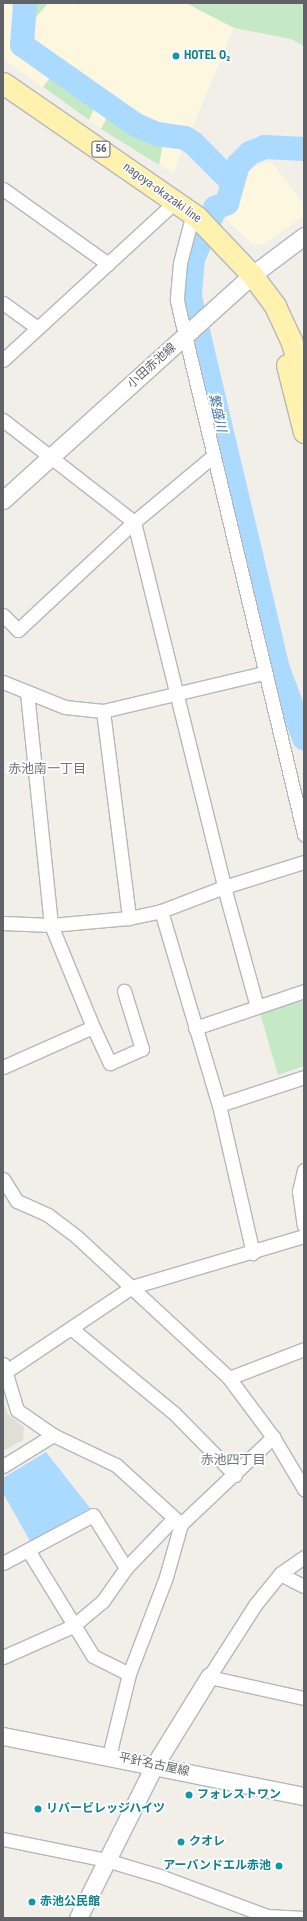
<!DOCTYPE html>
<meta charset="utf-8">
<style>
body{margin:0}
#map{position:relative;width:307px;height:1921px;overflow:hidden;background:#f1efe8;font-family:"Roboto Condensed","Noto Sans JP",sans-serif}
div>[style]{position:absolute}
.commercial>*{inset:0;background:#fef7e0}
.education>*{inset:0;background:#e1ded6}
.green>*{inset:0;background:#c5e8c5}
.water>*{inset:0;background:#aadaff}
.river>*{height:24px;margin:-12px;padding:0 12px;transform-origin:12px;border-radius:12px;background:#aadaff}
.roads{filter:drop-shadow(1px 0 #b5b8bc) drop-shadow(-1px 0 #b5b8bc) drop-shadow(0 1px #b5b8bc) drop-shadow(0 -1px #b5b8bc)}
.minor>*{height:13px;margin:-6.5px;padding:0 6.5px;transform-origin:6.5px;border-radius:6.5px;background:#fff}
.tertiary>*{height:17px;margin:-8.5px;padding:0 8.5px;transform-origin:8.5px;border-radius:8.5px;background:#fff}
.primary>*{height:21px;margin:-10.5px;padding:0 10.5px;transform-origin:10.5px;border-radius:10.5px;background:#fff2af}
.dots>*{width:11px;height:11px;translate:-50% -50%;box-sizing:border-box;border:2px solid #fff;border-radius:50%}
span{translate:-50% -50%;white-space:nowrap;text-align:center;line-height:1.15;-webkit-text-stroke:3.5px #fff;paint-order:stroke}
.shield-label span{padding:1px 3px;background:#fff;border:1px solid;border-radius:3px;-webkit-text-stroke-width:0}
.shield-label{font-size:11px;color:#5f6368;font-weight:700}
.culture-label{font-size:12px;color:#0d838f;font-weight:700}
.left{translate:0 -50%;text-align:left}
.right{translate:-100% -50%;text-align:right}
.street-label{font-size:12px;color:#5f6368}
.water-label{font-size:13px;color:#4174aa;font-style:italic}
.neighbourhood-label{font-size:13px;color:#70757a}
.frame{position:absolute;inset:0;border:4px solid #5f6368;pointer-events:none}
</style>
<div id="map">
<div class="commercial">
<i style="clip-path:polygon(3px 3px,19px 3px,21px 6px,20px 36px,48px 3px,75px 3px,78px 6px,80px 3px,186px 3px,234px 28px,173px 173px,89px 120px,3px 59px)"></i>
<i style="clip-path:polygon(265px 162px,271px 162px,304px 204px,304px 216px,263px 245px,252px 244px,226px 219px,244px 173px)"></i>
</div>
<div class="education">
<i style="clip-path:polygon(3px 1402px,8px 1414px,24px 1427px,23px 1440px,3px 1451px)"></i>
</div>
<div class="green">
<i style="clip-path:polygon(19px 3px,48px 3px,20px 36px,21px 6px)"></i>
<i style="clip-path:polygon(186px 3px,304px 3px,304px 46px,291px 39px,234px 28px)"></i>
<i style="clip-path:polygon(60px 64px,100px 95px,89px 120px,43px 87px)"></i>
<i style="clip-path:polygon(114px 103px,132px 114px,166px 128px,159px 165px,101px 129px)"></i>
<i style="clip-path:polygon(304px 997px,304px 1066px,278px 1075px,259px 1010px)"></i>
</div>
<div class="water">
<i style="clip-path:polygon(46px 1452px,90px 1508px,30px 1541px,3px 1493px,3px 1478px)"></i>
</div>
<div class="river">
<i style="left:25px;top:3px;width:42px;rotate:94.1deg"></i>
<i style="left:22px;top:45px;width:139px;rotate:35.1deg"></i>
<i style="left:136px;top:125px;width:23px;rotate:23deg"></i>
<i style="left:157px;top:134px;width:28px;rotate:8deg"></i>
<i style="left:185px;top:138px;width:9px;rotate:32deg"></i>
<i style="left:193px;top:143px;width:55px;rotate:45deg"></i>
<i style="left:304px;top:149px;width:39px;rotate:-177deg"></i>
<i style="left:265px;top:147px;width:16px;rotate:158deg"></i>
<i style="left:250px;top:153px;width:17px;rotate:135deg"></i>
<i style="left:238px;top:165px;width:40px;rotate:106deg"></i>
<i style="left:227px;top:203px;width:13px;rotate:157deg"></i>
<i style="left:215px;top:208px;width:56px;rotate:113.3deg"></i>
<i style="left:193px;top:259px;width:38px;rotate:95deg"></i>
<i style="left:190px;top:297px;width:382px;rotate:76.7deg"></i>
<i style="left:278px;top:669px;width:74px;rotate:69.4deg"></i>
</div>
<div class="roads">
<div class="minor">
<i style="left:3px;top:189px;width:129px;rotate:35.5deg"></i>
<i style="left:193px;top:213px;width:52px;rotate:104.6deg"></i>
<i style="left:180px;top:263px;width:37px;rotate:95deg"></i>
<i style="left:177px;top:300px;width:14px;rotate:78deg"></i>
<i style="left:180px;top:314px;width:535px;rotate:76.59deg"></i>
<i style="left:3px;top:303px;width:41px;rotate:36deg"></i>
<i style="left:3px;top:360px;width:235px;rotate:-42.6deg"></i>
<i style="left:3px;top:420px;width:166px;rotate:37.9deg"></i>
<i style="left:134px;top:522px;width:376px;rotate:76.1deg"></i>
<i style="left:224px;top:887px;width:124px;rotate:74.6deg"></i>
<i style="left:3px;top:615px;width:21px;rotate:45deg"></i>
<i style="left:18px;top:630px;width:158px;rotate:-43deg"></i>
<i style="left:134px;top:522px;width:103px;rotate:-39.9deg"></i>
<i style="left:3px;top:682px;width:67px;rotate:22deg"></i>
<i style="left:65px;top:707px;width:38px;rotate:6deg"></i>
<i style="left:103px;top:711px;width:165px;rotate:-13.3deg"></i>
<i style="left:103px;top:711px;width:209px;rotate:82.8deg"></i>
<i style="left:161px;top:911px;width:202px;rotate:73.4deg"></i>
<i style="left:219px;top:1105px;width:152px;rotate:77.1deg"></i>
<i style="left:3px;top:923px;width:48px;rotate:2.4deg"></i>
<i style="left:51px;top:925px;width:78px;rotate:-5.1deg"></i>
<i style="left:129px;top:918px;width:33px;rotate:-12deg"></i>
<i style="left:161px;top:911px;width:67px;rotate:-20.9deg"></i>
<i style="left:224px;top:887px;width:84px;rotate:-17.4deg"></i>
<i style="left:93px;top:1027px;width:40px;rotate:65deg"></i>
<i style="left:110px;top:1063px;width:35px;rotate:-24deg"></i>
<i style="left:142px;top:1049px;width:61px;rotate:-107.2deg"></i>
<i style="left:195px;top:1028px;width:115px;rotate:-18.7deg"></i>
<i style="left:3px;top:1067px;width:98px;rotate:-24deg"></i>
<i style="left:93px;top:1027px;width:110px;rotate:-112.4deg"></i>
<i style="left:51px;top:925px;width:234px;rotate:-95.9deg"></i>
<i style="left:219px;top:1105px;width:89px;rotate:-18.2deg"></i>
<i style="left:304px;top:1170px;width:22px;rotate:103deg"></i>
<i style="left:299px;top:1191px;width:35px;rotate:82deg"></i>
<i style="left:3px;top:1179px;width:26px;rotate:58deg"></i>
<i style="left:17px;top:1201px;width:34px;rotate:24deg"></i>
<i style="left:48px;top:1215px;width:36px;rotate:37deg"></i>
<i style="left:77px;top:1237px;width:207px;rotate:42.8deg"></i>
<i style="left:229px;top:1378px;width:74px;rotate:53.3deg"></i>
<i style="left:273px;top:1437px;width:61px;rotate:59.2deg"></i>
<i style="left:72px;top:1329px;width:132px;rotate:39.5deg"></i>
<i style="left:174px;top:1413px;width:87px;rotate:45.5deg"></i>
<i style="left:3px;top:1364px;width:48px;rotate:73.1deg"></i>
<i style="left:17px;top:1410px;width:44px;rotate:34.8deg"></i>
<i style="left:53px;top:1435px;width:70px;rotate:25.5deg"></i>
<i style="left:116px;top:1465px;width:88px;rotate:42.2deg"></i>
<i style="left:5px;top:1372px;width:153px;rotate:-33.8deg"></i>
<i style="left:132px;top:1287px;width:179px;rotate:-16.5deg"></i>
<i style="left:229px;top:1378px;width:80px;rotate:-21.1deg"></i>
<i style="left:3px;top:1466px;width:59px;rotate:-31.8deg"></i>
<i style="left:28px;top:1550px;width:124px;rotate:58.5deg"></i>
<i style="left:93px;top:1656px;width:40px;rotate:26.6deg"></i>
<i style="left:304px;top:1557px;width:29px;rotate:145deg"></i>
<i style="left:280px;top:1574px;width:40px;rotate:129deg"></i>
<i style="left:255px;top:1605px;width:85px;rotate:122.6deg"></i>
<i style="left:209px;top:1677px;width:97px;rotate:12.5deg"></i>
<i style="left:3px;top:1563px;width:102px;rotate:-28.1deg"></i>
<i style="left:93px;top:1515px;width:62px;rotate:58.1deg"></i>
<i style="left:280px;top:1574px;width:27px;rotate:27deg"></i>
<i style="left:3px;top:1657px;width:77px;rotate:-23.9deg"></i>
<i style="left:73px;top:1626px;width:38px;rotate:-40deg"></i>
<i style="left:102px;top:1602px;width:42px;rotate:-54.8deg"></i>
<i style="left:126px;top:1568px;width:68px;rotate:-46.2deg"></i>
<i style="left:109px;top:1756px;width:84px;rotate:-76.3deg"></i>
<i style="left:129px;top:1674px;width:104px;rotate:-69.1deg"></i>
<i style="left:166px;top:1577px;width:55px;rotate:-74.2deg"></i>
<i style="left:181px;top:1524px;width:127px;rotate:-43.4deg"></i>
<i style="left:3px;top:1839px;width:105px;rotate:11.5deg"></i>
<i style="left:106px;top:1860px;width:56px;rotate:16.5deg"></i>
<i style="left:160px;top:1876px;width:114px;rotate:20.5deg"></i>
<i style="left:267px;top:1916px;width:37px;rotate:3deg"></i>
</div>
<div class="tertiary">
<i style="left:3px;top:500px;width:336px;rotate:-42.1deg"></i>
<i style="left:252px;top:275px;width:65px;rotate:-36.9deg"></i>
<i style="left:3px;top:1736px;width:307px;rotate:11.3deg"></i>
<i style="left:78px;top:1918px;width:170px;rotate:-63.4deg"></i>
<i style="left:154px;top:1766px;width:105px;rotate:-58.3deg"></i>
</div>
<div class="primary">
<i style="left:3px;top:83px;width:236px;rotate:34.6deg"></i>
<i style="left:197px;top:217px;width:80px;rotate:46.5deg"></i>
<i style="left:252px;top:275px;width:39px;rotate:53deg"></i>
<i style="left:275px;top:306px;width:38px;rotate:65deg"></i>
<i style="left:291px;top:340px;width:43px;rotate:72.4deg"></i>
<i style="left:287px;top:365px;width:69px;rotate:75.8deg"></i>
</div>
</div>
<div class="dots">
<i style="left:176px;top:56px;background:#0f9aa8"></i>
<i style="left:189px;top:1795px;background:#0f9aa8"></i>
<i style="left:38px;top:1809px;background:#0f9aa8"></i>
<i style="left:181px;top:1842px;background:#0f9aa8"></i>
<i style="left:279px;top:1866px;background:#0f9aa8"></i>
<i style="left:32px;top:1902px;background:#0f9aa8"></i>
</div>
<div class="shield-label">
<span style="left:101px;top:149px">56</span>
</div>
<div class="culture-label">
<span class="left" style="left:184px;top:56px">HOTEL O₂</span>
<span class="left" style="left:197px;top:1795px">フォレストワン</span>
<span class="left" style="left:46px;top:1809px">リバービレッジハイツ</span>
<span class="left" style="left:189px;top:1842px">クオレ</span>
<span class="right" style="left:271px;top:1866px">アーバンドエル赤池</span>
<span class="left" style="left:40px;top:1902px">赤池公民館</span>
</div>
<div class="street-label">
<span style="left:162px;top:193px;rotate:36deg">nagoya-okazaki line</span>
<span style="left:152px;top:366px;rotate:-42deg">小田赤池線</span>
<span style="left:154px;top:1765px;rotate:12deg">平針名古屋線</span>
</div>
<div class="water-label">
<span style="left:217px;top:413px;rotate:77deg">繁盛川</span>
</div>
<div class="neighbourhood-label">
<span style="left:47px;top:769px">赤池南一丁目</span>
<span style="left:233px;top:1460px">赤池四丁目</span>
</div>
<div class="frame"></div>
</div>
